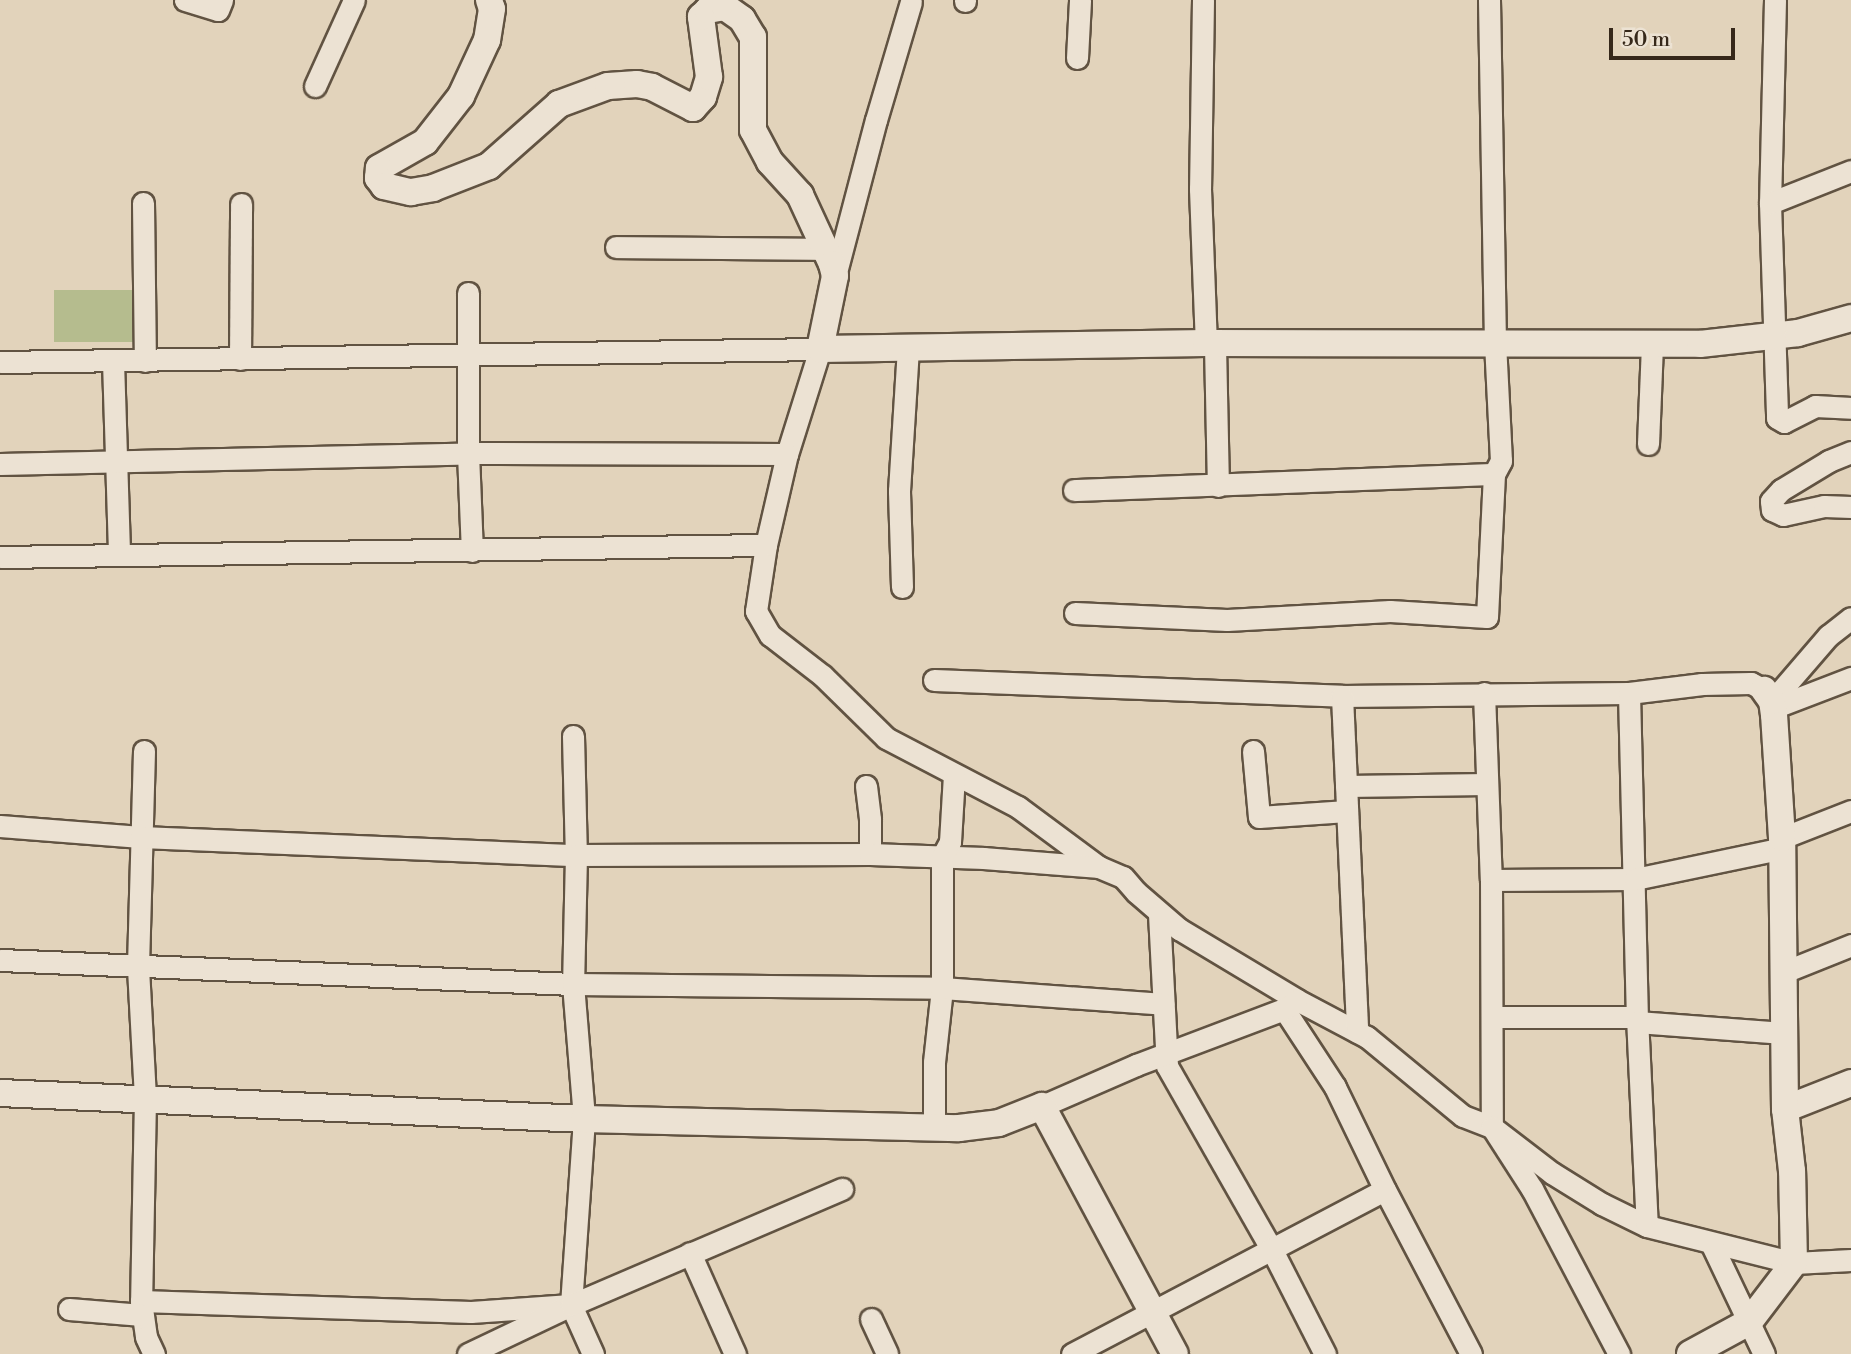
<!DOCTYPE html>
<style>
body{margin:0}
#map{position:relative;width:1851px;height:1354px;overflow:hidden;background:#e2d3bb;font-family:"Libre Bodoni",serif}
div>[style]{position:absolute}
.green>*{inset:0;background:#b5bc8e;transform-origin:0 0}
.roads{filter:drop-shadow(2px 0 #615342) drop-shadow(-2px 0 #615342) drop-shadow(0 2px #615342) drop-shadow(0 -2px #615342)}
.minor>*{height:21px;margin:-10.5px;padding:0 10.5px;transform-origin:10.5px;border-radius:10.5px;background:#ece2d3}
.tertiary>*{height:26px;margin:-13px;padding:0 13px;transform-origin:13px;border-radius:13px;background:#ece2d3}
span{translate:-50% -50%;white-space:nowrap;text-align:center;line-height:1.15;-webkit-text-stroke:7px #ece2d3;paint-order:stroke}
.scale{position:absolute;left:1609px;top:28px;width:126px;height:32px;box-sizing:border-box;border:4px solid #36281a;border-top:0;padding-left:9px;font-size:21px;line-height:24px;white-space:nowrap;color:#36281a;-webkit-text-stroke:5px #ece2d3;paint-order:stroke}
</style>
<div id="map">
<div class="green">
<i style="left:54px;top:290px;width:82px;height:52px"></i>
</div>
<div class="roads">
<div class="minor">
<i style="left:185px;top:0;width:34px;rotate:17deg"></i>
<i style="left:218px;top:10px;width:11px;rotate:-68deg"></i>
<i style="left:965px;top:0;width:1px;rotate:90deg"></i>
<i style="left:1203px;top:0;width:189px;rotate:90.9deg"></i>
<i style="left:1200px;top:189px;width:154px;rotate:87.8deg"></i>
<i style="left:1775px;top:0;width:203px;rotate:91.4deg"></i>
<i style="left:1770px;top:203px;width:215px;rotate:88.1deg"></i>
<i style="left:1777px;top:418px;width:8px;rotate:30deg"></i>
<i style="left:1784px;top:422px;width:35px;rotate:-27deg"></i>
<i style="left:1815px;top:406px;width:36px;rotate:3deg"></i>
<i style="left:1077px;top:58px;width:58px;rotate:-87deg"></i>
<i style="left:315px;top:86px;width:94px;rotate:-65.6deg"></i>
<i style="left:143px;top:203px;width:158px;rotate:89.3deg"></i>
<i style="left:1770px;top:203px;width:87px;rotate:-21.6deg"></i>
<i style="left:616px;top:247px;width:210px;rotate:0.5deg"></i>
<i style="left:835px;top:276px;width:161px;rotate:-75.3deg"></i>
<i style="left:876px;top:120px;width:123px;rotate:-73.5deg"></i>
<i style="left:468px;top:293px;width:160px;rotate:90deg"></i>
<i style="left:468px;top:453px;width:98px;rotate:87.7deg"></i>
<i style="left:1215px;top:345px;width:141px;rotate:88.8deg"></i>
<i style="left:240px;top:359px;width:155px;rotate:-89.6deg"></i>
<i style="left:113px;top:361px;width:193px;rotate:88.2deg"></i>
<i style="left:0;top:362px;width:820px;rotate:-0.91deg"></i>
<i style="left:820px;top:349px;width:110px;rotate:107.4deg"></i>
<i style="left:787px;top:454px;width:93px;rotate:103deg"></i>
<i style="left:766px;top:545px;width:67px;rotate:98.6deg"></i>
<i style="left:756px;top:611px;width:28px;rotate:60deg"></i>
<i style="left:770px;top:635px;width:67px;rotate:37.7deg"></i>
<i style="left:823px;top:676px;width:88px;rotate:44.5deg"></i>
<i style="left:886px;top:738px;width:149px;rotate:27.6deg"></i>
<i style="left:1018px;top:807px;width:101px;rotate:36.5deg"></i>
<i style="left:1099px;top:867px;width:26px;rotate:23deg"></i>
<i style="left:1123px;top:877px;width:20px;rotate:49deg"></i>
<i style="left:1136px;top:892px;width:57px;rotate:40.7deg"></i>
<i style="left:1179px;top:929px;width:138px;rotate:31deg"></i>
<i style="left:1297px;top:1000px;width:79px;rotate:27.9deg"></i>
<i style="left:1367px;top:1037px;width:124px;rotate:39.5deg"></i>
<i style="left:1463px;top:1116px;width:31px;rotate:21deg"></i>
<i style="left:1492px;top:1127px;width:76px;rotate:37.5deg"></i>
<i style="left:1552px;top:1173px;width:59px;rotate:31.8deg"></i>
<i style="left:1602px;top:1204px;width:50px;rotate:26.1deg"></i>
<i style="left:1647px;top:1226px;width:152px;rotate:14.1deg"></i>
<i style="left:1794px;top:1263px;width:57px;rotate:-3deg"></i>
<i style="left:1648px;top:444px;width:100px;rotate:-87.7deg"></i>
<i style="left:1851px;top:452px;width:24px;rotate:158deg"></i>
<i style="left:1829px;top:461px;width:56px;rotate:148.9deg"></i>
<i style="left:1781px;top:490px;width:15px;rotate:132deg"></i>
<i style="left:1771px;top:501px;width:9px;rotate:84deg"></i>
<i style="left:1772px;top:510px;width:12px;rotate:24deg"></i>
<i style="left:1783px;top:515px;width:42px;rotate:-12.4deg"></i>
<i style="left:1824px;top:506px;width:27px;rotate:2deg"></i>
<i style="left:0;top:464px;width:468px;rotate:-1.3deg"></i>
<i style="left:468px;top:453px;width:319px;rotate:0.2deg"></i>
<i style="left:1074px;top:490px;width:420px;rotate:-2.2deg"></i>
<i style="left:0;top:557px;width:766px;rotate:-0.9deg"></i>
<i style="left:902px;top:587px;width:96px;rotate:-91.8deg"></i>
<i style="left:899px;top:491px;width:143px;rotate:-86.4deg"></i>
<i style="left:1075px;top:613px;width:152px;rotate:2.6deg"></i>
<i style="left:1227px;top:620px;width:163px;rotate:-3.2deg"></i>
<i style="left:1390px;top:611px;width:97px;rotate:3.5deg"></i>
<i style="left:1487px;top:617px;width:143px;rotate:-87.2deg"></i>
<i style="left:1494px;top:474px;width:15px;rotate:-62deg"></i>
<i style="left:1501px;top:461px;width:117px;rotate:-92.9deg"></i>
<i style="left:1495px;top:344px;width:344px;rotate:-91deg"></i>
<i style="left:934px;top:680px;width:408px;rotate:2.2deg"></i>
<i style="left:1342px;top:696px;width:287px;rotate:-0.6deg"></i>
<i style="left:1629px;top:693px;width:74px;rotate:-7deg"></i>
<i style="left:1702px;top:684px;width:49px;rotate:-1.2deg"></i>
<i style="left:1751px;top:683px;width:15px;rotate:28deg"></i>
<i style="left:1484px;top:693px;width:187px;rotate:87.9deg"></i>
<i style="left:1491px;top:880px;width:247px;rotate:89.8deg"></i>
<i style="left:1492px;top:1127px;width:74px;rotate:57.2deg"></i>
<i style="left:1532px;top:1189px;width:187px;rotate:62.2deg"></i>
<i style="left:1629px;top:693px;width:324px;rotate:88.6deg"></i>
<i style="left:1637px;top:1017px;width:209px;rotate:87.3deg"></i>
<i style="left:1342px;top:696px;width:336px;rotate:87.4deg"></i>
<i style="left:1772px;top:701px;width:86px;rotate:-49.3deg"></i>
<i style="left:1828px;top:636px;width:29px;rotate:-38deg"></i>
<i style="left:1773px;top:708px;width:84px;rotate:-21deg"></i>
<i style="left:573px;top:736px;width:119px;rotate:88.6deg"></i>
<i style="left:576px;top:855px;width:129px;rotate:91.3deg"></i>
<i style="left:573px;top:984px;width:135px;rotate:85.3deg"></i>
<i style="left:584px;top:1119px;width:186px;rotate:94deg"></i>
<i style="left:571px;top:1305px;width:54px;rotate:65.8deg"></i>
<i style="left:144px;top:751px;width:217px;rotate:91.6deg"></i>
<i style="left:138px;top:968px;width:130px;rotate:86.9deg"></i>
<i style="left:145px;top:1098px;width:203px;rotate:91.1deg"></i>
<i style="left:141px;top:1301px;width:36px;rotate:82deg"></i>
<i style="left:146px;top:1337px;width:19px;rotate:65deg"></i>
<i style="left:1253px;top:751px;width:66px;rotate:84.8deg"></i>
<i style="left:1259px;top:817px;width:88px;rotate:-3.9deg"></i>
<i style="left:866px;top:786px;width:33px;rotate:83deg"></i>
<i style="left:870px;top:819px;width:35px;rotate:90deg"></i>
<i style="left:1346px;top:786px;width:141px;rotate:-0.8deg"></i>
<i style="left:0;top:826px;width:141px;rotate:4.5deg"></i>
<i style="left:141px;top:837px;width:435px;rotate:2.4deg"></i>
<i style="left:576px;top:855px;width:294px;rotate:-0.2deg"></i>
<i style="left:870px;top:854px;width:114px;rotate:2deg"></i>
<i style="left:984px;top:858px;width:115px;rotate:4.5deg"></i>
<i style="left:1782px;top:838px;width:74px;rotate:-21.4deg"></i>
<i style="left:1491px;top:880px;width:144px;rotate:-0.4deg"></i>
<i style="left:1635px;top:879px;width:151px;rotate:-11.8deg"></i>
<i style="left:1159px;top:914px;width:152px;rotate:87deg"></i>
<i style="left:1167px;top:1066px;width:210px;rotate:60.3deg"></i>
<i style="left:1271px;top:1248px;width:119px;rotate:63deg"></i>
<i style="left:0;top:960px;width:574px;rotate:2.4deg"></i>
<i style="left:573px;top:984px;width:369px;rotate:0.6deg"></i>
<i style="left:942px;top:988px;width:222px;rotate:4.1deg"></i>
<i style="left:1784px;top:972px;width:72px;rotate:-21.9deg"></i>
<i style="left:1284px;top:1009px;width:93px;rotate:56.8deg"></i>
<i style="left:1335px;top:1087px;width:114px;rotate:64.1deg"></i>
<i style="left:1385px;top:1190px;width:185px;rotate:62.3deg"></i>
<i style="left:1492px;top:1017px;width:145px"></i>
<i style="left:1637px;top:1022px;width:147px;rotate:4.3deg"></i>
<i style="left:1042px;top:1106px;width:103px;rotate:-23.6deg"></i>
<i style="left:1136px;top:1065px;width:158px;rotate:-20.7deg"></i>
<i style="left:1284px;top:1009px;width:14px;rotate:-30deg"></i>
<i style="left:934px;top:1127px;width:65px;rotate:-90deg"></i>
<i style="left:934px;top:1062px;width:74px;rotate:-83.8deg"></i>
<i style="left:942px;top:988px;width:131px;rotate:-90deg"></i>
<i style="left:942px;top:857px;width:17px;rotate:-62deg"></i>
<i style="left:950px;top:842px;width:67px;rotate:-86.6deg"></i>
<i style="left:1711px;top:1243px;width:123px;rotate:64.5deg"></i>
<i style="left:690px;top:1253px;width:111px;rotate:66deg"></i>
<i style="left:141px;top:1301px;width:330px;rotate:1.9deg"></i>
<i style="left:471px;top:1312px;width:100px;rotate:-4deg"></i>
<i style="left:69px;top:1309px;width:73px;rotate:4.7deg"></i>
<i style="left:871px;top:1319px;width:38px;rotate:65deg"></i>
<i style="left:468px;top:1354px;width:114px;rotate:-25.4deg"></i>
<i style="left:571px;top:1305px;width:295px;rotate:-23.2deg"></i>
<i style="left:1072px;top:1354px;width:353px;rotate:-27.7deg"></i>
</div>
<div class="tertiary">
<i style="left:489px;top:0;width:9px;rotate:72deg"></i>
<i style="left:492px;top:9px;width:31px;rotate:99deg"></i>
<i style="left:487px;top:40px;width:62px;rotate:114.9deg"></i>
<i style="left:461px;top:96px;width:58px;rotate:128deg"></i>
<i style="left:425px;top:142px;width:53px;rotate:150.5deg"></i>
<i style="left:379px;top:168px;width:10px;rotate:96deg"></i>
<i style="left:378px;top:178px;width:10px;rotate:53deg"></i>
<i style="left:384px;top:186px;width:28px;rotate:13deg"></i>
<i style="left:411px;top:192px;width:22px;rotate:-10deg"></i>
<i style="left:433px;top:188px;width:60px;rotate:-21.4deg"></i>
<i style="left:489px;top:166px;width:94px;rotate:-41.5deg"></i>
<i style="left:559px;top:104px;width:52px;rotate:-20.2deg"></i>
<i style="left:608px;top:86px;width:29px;rotate:-4deg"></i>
<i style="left:637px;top:84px;width:15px;rotate:11deg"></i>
<i style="left:652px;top:87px;width:46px;rotate:27.1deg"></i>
<i style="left:693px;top:108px;width:15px;rotate:-48deg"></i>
<i style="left:703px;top:97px;width:21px;rotate:-73deg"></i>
<i style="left:709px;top:77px;width:61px;rotate:-97.6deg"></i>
<i style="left:701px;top:17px;width:10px;rotate:-45deg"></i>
<i style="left:708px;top:10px;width:17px;rotate:-10deg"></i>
<i style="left:725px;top:7px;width:21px;rotate:35deg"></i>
<i style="left:742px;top:19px;width:21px;rotate:59deg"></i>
<i style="left:753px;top:37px;width:93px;rotate:90deg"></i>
<i style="left:753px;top:130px;width:36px;rotate:62deg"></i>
<i style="left:770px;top:162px;width:45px;rotate:47.7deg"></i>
<i style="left:800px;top:195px;width:76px;rotate:65.1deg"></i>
<i style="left:832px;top:264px;width:12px;rotate:76deg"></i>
<i style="left:835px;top:276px;width:75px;rotate:101.6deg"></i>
<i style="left:820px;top:349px;width:386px;rotate:-0.9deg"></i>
<i style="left:1206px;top:343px;width:494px;rotate:0.1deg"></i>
<i style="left:1700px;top:344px;width:99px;rotate:-6.4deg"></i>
<i style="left:1798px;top:333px;width:55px;rotate:-15.8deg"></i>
<i style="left:0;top:1093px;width:585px;rotate:2.55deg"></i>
<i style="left:584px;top:1119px;width:375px;rotate:1.4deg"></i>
<i style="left:959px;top:1128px;width:40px;rotate:-7.1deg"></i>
<i style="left:999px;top:1123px;width:46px;rotate:-21.6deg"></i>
<i style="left:1042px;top:1106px;width:281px;rotate:61.8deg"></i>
<i style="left:1785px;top:1109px;width:71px;rotate:-21.5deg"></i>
<i style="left:1690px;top:1354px;width:67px;rotate:-28.5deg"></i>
<i style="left:1749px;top:1322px;width:74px;rotate:-52.7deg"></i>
<i style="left:1794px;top:1263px;width:92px;rotate:-91.2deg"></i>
<i style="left:1792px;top:1171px;width:62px;rotate:-96.4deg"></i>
<i style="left:1785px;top:1109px;width:271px;rotate:-90.6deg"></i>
<i style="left:1782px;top:838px;width:123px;rotate:-93.7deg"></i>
<i style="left:1774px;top:715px;width:14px;rotate:-98deg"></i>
<i style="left:1772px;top:701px;width:14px;rotate:-126deg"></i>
</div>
</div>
<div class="scale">50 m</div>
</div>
